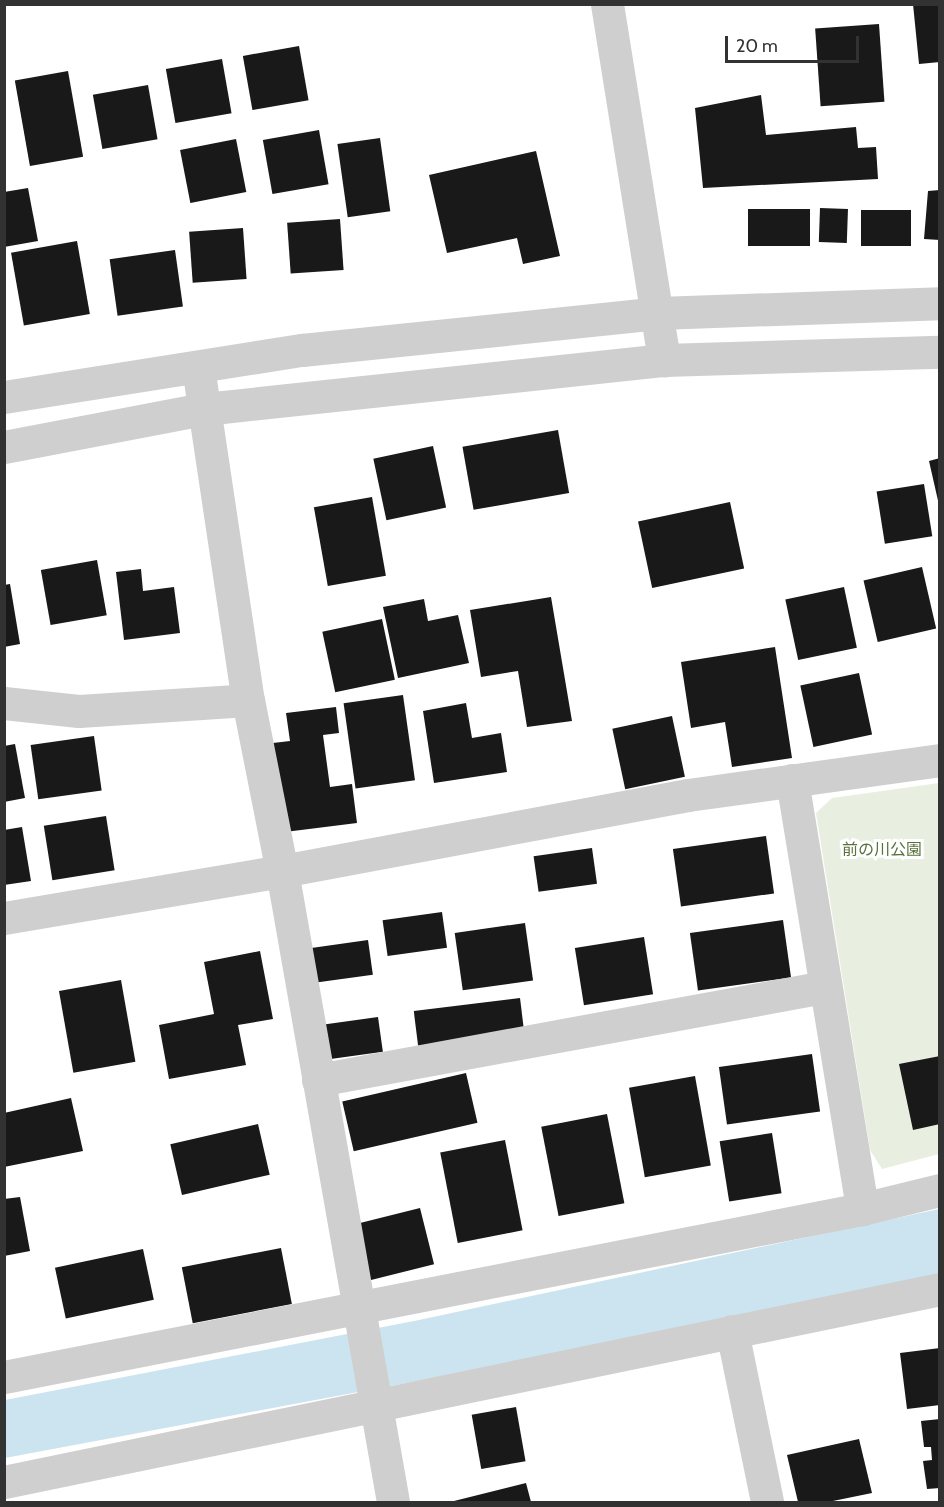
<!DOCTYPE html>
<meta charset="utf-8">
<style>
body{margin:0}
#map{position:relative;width:944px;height:1507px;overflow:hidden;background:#fff;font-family:Cabin,"Noto Sans JP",sans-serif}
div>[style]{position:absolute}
.green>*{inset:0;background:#e9efe0}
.water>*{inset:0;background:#cce4ef}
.building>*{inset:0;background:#191919;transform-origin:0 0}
.minor>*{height:33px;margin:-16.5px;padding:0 16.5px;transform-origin:16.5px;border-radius:16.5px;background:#cfcfcf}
.tertiary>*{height:33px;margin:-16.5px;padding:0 16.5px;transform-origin:16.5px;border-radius:16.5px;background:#cfcfcf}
span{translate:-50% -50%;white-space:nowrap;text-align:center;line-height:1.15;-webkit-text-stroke:6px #fff;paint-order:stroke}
.park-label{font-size:16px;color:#59713c}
.frame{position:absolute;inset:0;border:6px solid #323232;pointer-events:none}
.scale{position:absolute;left:725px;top:36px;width:134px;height:27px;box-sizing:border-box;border:3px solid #323232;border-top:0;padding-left:8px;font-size:18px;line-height:21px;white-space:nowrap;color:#323232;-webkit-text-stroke:4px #fff;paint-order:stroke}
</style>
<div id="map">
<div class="green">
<i style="clip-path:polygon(939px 783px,939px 1154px,882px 1169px,870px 1150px,816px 813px,832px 798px)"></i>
</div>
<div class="water">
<i style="clip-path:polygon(939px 1209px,939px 1276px,481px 1369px,5px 1458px,5px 1400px,419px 1320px)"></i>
</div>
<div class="building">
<i style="clip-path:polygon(913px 4px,940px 4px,940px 62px,919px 64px)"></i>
<i style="left:879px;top:24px;width:78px;height:64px;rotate:86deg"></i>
<i style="left:299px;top:46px;width:55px;height:57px;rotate:80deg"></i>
<i style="left:222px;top:59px;width:55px;height:57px;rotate:80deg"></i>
<i style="left:68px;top:71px;width:87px;height:54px;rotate:80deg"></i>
<i style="left:148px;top:85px;width:55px;height:56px;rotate:80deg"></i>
<i style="clip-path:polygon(761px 95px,766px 135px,856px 127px,858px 148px,876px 147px,878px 179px,703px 188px,695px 108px)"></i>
<i style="left:319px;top:130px;width:55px;height:57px;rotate:80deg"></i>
<i style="left:380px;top:138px;width:74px;height:43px;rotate:82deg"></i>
<i style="left:236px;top:139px;width:54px;height:57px;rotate:79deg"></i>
<i style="clip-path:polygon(536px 151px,560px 256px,523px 264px,517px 238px,447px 253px,429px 175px)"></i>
<i style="clip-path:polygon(28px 188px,38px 241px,4px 247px,4px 192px)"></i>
<i style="clip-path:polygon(940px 190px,940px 240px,924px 239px,928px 191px)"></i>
<i style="left:820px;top:208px;width:28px;height:34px;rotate:2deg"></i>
<i style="left:748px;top:209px;width:62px;height:37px"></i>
<i style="left:861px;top:210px;width:50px;height:36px"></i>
<i style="left:340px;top:219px;width:51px;height:53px;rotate:86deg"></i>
<i style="left:243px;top:228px;width:51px;height:54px;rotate:86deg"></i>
<i style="left:77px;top:241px;width:74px;height:67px;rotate:80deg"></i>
<i style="left:175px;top:250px;width:57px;height:66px;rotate:82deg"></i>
<i style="left:558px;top:430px;width:64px;height:97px;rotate:80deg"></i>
<i style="left:433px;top:446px;width:63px;height:61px;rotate:78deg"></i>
<i style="clip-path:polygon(940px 458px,940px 505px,939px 505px,929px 461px)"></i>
<i style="left:924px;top:484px;width:53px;height:48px;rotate:81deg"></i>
<i style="left:372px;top:497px;width:80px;height:59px;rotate:80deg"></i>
<i style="left:730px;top:502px;width:68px;height:94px;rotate:78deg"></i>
<i style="left:97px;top:560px;width:56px;height:57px;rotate:80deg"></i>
<i style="left:922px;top:567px;width:63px;height:60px;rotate:77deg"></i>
<i style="clip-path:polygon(141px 569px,143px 591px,174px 587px,180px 633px,124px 640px,116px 572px)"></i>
<i style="clip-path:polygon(10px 584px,20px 644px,4px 647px,4px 585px)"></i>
<i style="left:844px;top:587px;width:62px;height:60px;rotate:78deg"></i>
<i style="clip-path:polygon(551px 597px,572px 721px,527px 727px,518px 671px,481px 677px,470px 610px)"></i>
<i style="clip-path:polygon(424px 599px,428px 621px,458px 615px,469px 663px,398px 678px,383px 607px)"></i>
<i style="left:382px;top:619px;width:62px;height:61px;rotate:78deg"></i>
<i style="clip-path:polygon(775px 647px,792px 758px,732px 767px,725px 722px,691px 728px,681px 662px)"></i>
<i style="left:859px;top:673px;width:63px;height:60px;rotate:78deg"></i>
<i style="left:403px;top:695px;width:86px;height:60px;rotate:82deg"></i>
<i style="clip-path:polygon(466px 703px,472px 738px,501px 733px,507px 772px,434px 783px,423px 711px)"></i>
<i style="clip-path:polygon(336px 707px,339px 733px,323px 735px,330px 787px,352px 784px,357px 823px,285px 832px,273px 743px,290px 741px,286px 713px)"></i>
<i style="left:672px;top:716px;width:62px;height:61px;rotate:78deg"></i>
<i style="left:94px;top:736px;width:55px;height:64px;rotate:82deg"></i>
<i style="clip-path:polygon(15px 744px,25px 798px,4px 802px,4px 746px)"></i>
<i style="left:106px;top:816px;width:55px;height:63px;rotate:81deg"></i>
<i style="clip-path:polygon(22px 827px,31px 881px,4px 885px,4px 830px)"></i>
<i style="left:766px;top:836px;width:58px;height:94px;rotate:82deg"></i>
<i style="left:592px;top:848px;width:36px;height:59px;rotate:82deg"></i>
<i style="left:442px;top:912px;width:36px;height:60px;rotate:82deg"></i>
<i style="left:783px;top:920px;width:58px;height:94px;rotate:82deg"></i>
<i style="left:525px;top:923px;width:58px;height:71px;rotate:82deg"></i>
<i style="left:644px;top:937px;width:58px;height:70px;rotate:81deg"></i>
<i style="left:368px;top:940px;width:35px;height:59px;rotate:82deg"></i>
<i style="clip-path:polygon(260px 951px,273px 1019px,238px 1025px,246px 1065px,169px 1079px,159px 1025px,214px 1014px,204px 962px)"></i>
<i style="left:121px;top:980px;width:83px;height:63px;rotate:80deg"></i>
<i style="left:520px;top:998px;width:35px;height:107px;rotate:83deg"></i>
<i style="left:378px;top:1017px;width:35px;height:60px;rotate:82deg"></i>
<i style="left:812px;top:1054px;width:58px;height:94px;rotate:82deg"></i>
<i style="clip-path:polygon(940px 1056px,940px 1124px,913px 1130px,899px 1064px)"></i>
<i style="left:466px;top:1073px;width:51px;height:127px;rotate:77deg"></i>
<i style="left:695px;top:1076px;width:91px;height:67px;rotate:80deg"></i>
<i style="clip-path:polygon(71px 1098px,83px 1151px,4px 1167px,4px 1113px)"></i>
<i style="left:607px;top:1114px;width:91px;height:67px;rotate:79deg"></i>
<i style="left:258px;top:1124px;width:52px;height:90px;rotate:77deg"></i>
<i style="left:772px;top:1133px;width:61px;height:53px;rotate:81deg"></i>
<i style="left:505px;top:1140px;width:92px;height:66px;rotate:79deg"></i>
<i style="clip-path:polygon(20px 1197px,30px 1251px,4px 1256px,4px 1199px)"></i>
<i style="left:420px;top:1208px;width:58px;height:69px;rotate:76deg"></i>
<i style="left:281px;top:1248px;width:57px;height:101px;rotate:79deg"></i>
<i style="left:143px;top:1249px;width:52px;height:90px;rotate:78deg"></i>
<i style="clip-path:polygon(940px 1348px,940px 1405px,907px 1409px,900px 1353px)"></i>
<i style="left:516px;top:1407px;width:55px;height:45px;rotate:80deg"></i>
<i style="clip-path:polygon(940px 1419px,940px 1488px,927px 1489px,923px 1461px,932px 1460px,931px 1447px,924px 1447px,921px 1421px)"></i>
<i style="clip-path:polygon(859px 1439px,872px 1493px,828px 1502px,798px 1502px,787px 1455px)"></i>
<i style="clip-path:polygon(526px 1483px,531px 1502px,450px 1502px)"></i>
</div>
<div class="minor">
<i style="left:607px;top:4px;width:361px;rotate:80.9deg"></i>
<i style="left:198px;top:367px;width:337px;rotate:81.5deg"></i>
<i style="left:248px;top:700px;width:174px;rotate:78.8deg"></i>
<i style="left:282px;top:871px;width:641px;rotate:80.02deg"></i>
<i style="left:4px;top:703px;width:75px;rotate:6.1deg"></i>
<i style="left:79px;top:711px;width:169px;rotate:-3.7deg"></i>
<i style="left:792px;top:780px;width:435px;rotate:80.7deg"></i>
<i style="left:4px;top:918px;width:282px;rotate:-9.6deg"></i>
<i style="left:282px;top:871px;width:413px;rotate:-10.6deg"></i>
<i style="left:688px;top:795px;width:254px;rotate:-7.9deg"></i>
<i style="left:318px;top:1080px;width:514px;rotate:-10.41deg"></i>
<i style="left:732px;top:1331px;width:175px;rotate:78.4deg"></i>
<i style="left:4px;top:1377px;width:874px;rotate:-11.08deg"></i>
<i style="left:862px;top:1209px;width:80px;rotate:-13.7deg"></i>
<i style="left:4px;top:1482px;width:956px;rotate:-11.65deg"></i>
</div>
<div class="tertiary">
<i style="left:4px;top:397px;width:302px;rotate:-9deg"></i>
<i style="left:302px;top:350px;width:358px;rotate:-5.9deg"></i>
<i style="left:658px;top:313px;width:282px;rotate:-2deg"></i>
<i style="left:4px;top:447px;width:204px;rotate:-10.8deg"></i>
<i style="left:204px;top:409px;width:463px;rotate:-6.1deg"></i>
<i style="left:664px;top:360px;width:276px;rotate:-1.7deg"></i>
</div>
<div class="park-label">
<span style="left:882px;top:850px">前の川公園</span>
</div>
<div class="frame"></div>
<div class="scale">20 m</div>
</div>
